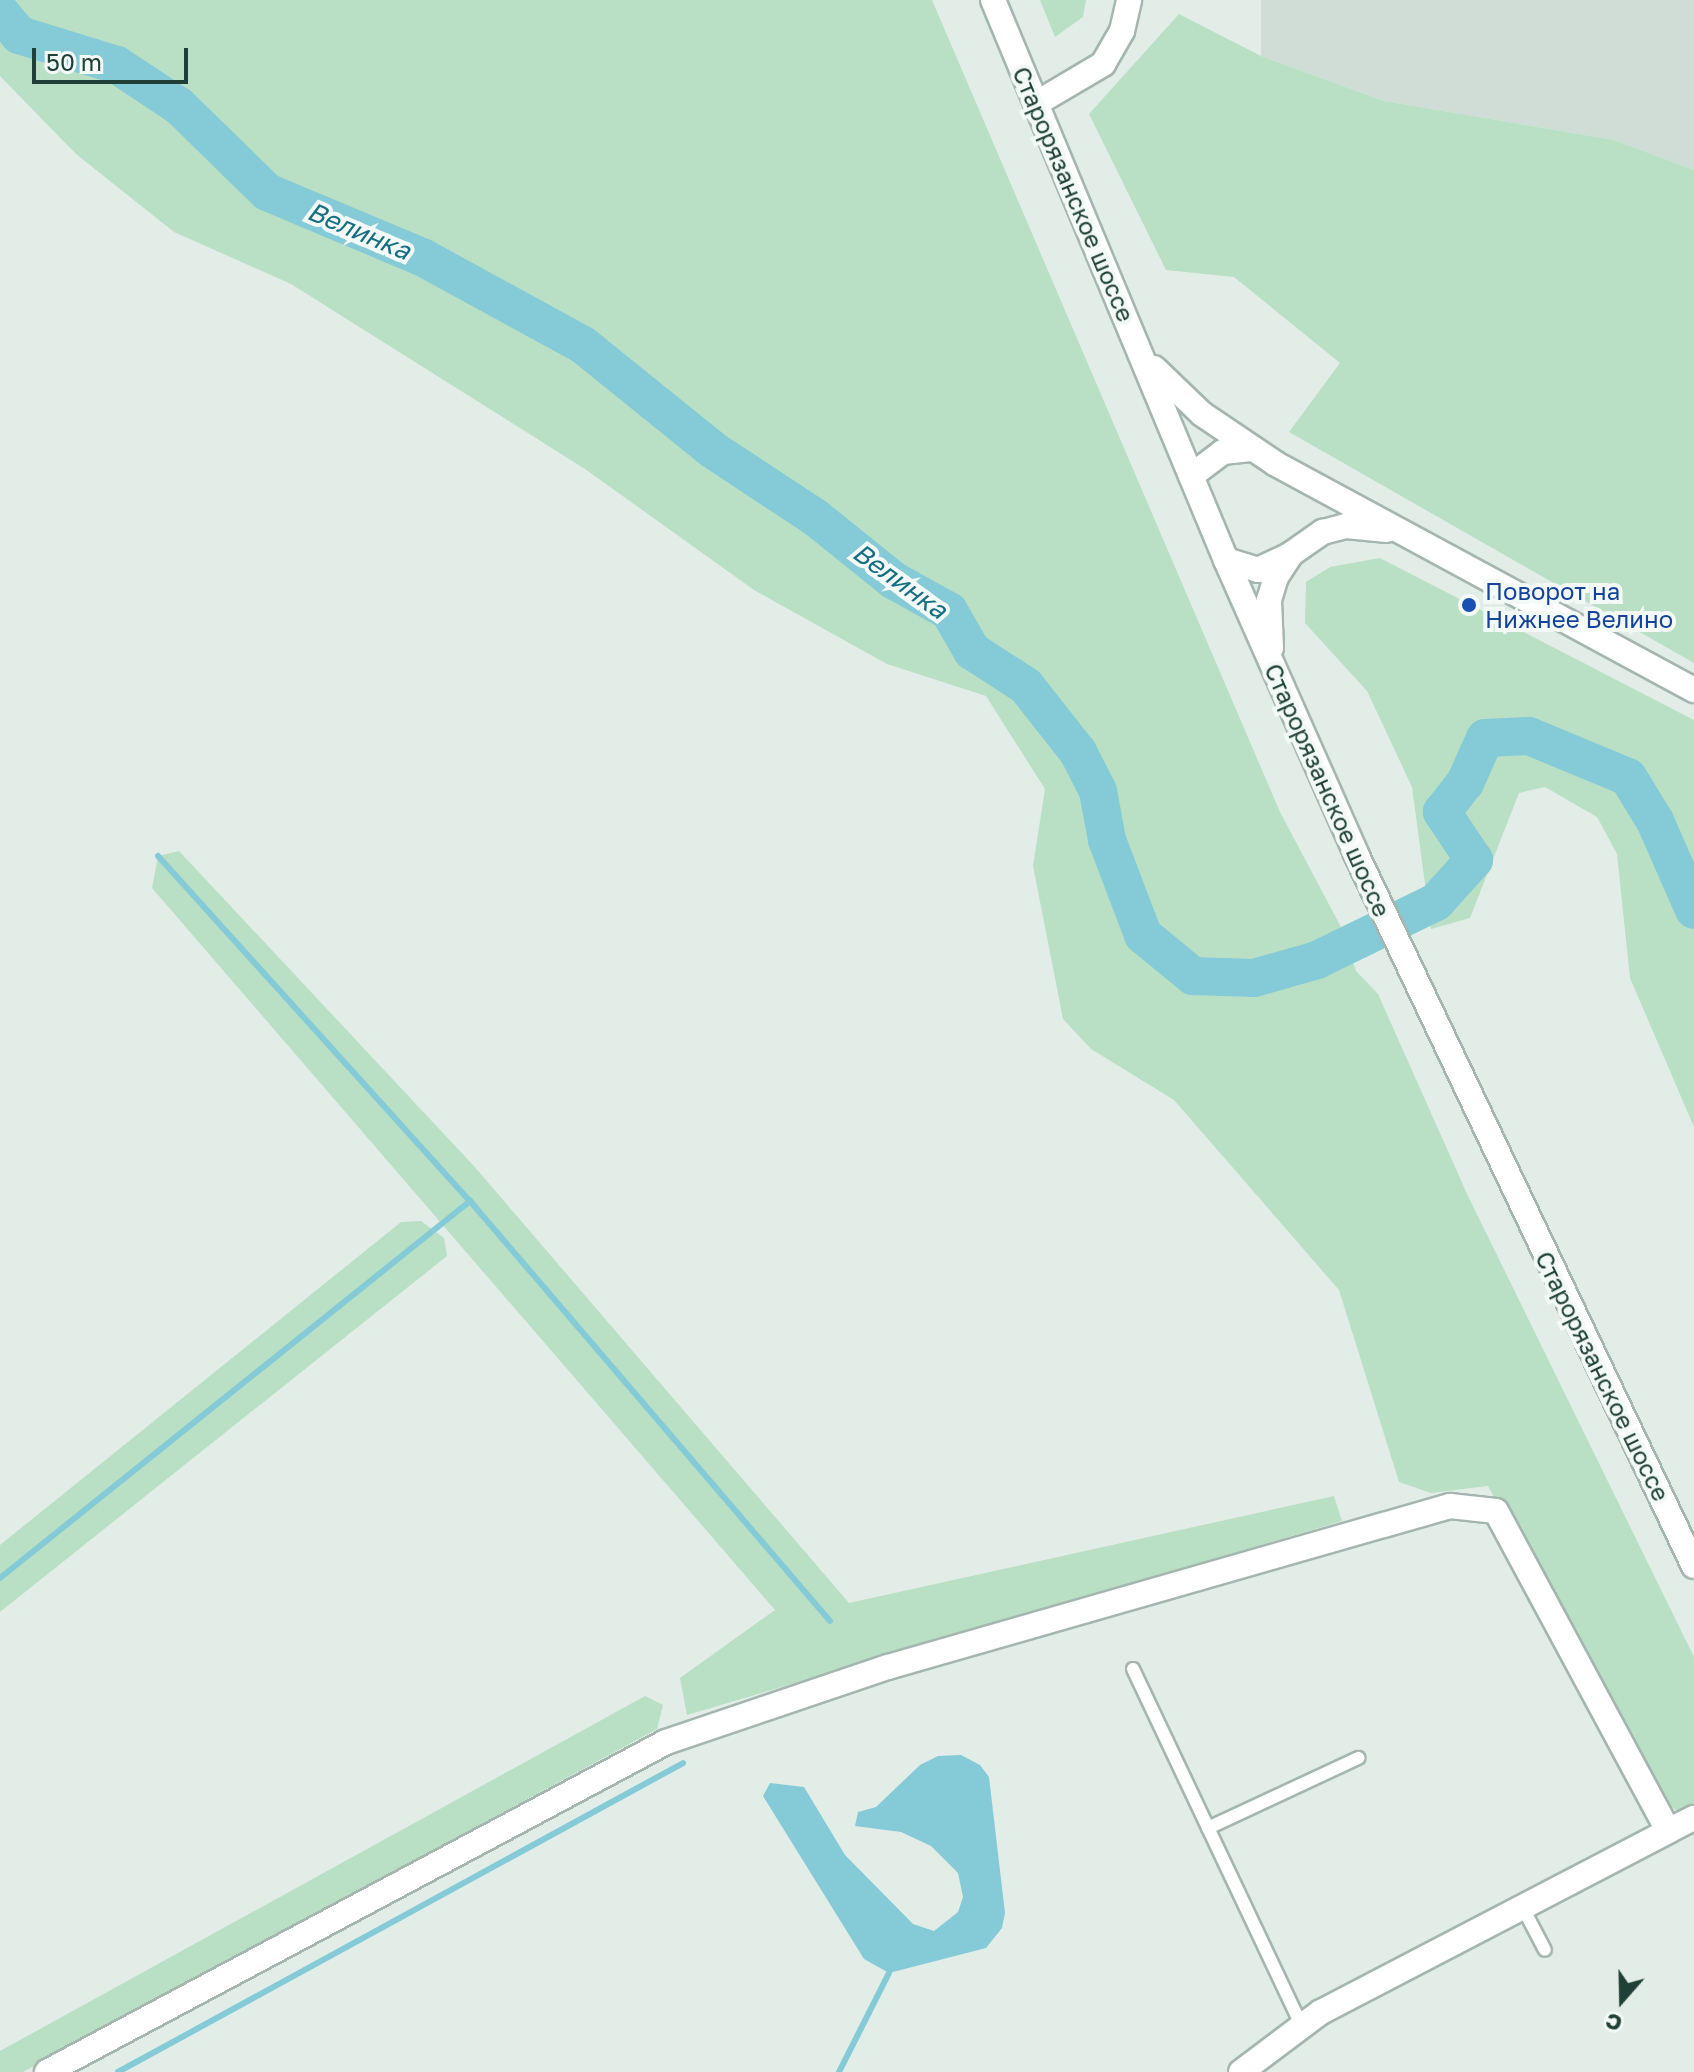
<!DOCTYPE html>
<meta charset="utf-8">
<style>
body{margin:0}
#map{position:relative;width:1694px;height:2072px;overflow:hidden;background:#e2ede8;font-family:"Golos Text",sans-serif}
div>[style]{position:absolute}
.built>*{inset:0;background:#d0ddd7}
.green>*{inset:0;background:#b9e0c4}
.water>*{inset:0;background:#85cad7}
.stream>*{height:6px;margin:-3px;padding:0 3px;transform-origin:3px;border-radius:3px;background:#85cad7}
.river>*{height:38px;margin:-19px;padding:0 19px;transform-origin:19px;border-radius:19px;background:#85cad7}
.roads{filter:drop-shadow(2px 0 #a4b6af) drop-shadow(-2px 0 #a4b6af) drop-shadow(0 2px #a4b6af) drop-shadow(0 -2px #a4b6af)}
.lane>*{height:12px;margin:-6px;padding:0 6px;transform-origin:6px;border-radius:6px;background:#fff}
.street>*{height:24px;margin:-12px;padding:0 12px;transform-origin:12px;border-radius:12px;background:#fff}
.secondary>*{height:24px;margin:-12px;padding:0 12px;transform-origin:12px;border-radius:12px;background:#fff}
.dots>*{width:22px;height:22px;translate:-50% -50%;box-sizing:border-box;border:4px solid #f2f9f6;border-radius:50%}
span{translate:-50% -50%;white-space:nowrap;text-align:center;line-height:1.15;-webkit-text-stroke:8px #f2f9f6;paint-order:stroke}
.street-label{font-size:24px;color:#204037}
.transit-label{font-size:24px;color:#164399}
.left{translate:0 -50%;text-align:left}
.water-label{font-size:26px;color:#156e81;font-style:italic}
.north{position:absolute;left:1582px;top:1960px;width:80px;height:80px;-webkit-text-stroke:6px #f2f9f6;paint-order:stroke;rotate:200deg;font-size:22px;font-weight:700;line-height:32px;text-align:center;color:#204037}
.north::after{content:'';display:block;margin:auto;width:28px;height:36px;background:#204037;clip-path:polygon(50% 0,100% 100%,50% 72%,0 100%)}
.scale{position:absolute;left:32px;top:48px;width:156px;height:36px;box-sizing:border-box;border:4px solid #204037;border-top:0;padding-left:10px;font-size:24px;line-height:28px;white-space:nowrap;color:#204037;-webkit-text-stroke:6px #f2f9f6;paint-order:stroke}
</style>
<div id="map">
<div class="built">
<i style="clip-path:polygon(1261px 0,1694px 0,1694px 170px,1614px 140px,1384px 101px,1261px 56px)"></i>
</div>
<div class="green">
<i style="clip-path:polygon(0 0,932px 0,1280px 812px,1342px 929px,1356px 971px,1378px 994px,1468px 1196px,1694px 1657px,1694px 1815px,1688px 1818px,1660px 1799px,1488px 1486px,1431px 1493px,1399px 1482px,1339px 1290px,1174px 1100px,1091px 1049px,1063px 1019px,1033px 866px,1045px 789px,986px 696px,887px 664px,754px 590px,585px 469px,291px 284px,174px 232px,76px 154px,0 76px)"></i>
<i style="clip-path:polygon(1040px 0,1086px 0,1083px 17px,1055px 37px)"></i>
<i style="clip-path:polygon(1179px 14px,1261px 56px,1384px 101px,1614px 140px,1694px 170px,1694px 663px,1289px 432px,1340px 363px,1234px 277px,1166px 270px,1089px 114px)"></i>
<i style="clip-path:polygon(1380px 558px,1694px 720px,1694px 1127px,1630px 978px,1617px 854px,1597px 817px,1545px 787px,1519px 793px,1470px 918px,1431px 929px,1412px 787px,1367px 691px,1305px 623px,1306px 582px,1330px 567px)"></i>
<i style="clip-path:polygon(179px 851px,473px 1165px,849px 1603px,1334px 1496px,1342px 1521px,687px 1715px,680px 1678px,775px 1610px,152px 888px,158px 856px)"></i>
<i style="clip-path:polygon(421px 1221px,444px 1238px,447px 1256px,0 1612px,0 1545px,401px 1222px)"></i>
<i style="clip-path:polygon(645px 1696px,663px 1705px,657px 1729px,23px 2072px,0 2072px,0 2051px)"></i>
</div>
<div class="water">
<i style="clip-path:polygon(961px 1755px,980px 1765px,989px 1777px,1005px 1913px,1002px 1928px,986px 1948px,889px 1973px,864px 1959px,763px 1796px,770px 1783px,804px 1787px,845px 1855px,913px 1924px,934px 1931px,958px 1912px,963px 1897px,958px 1873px,931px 1846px,901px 1832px,855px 1826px,858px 1812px,876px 1807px,920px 1765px,938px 1756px)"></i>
</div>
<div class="stream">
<i style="left:158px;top:856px;width:465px;rotate:47.9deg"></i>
<i style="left:470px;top:1201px;width:553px;rotate:49.4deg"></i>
<i style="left:0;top:1578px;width:603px;rotate:-38.73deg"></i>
<i style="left:118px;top:2072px;width:644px;rotate:-28.67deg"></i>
<i style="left:839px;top:2072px;width:111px;rotate:-63.2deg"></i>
</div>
<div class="river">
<i style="left:0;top:12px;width:30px;rotate:50deg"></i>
<i style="left:19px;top:35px;width:102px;rotate:17deg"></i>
<i style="left:117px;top:65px;width:74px;rotate:33.5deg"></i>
<i style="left:179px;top:106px;width:123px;rotate:44.3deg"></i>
<i style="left:267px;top:192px;width:170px;rotate:22.8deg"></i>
<i style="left:424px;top:258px;width:181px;rotate:28.7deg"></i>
<i style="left:583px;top:345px;width:167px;rotate:38.9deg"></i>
<i style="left:713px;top:450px;width:123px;rotate:33.4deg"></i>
<i style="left:816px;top:518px;width:99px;rotate:38.8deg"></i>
<i style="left:893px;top:580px;width:64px;rotate:29deg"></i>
<i style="left:949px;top:611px;width:46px;rotate:60.1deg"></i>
<i style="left:972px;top:651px;width:64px;rotate:32.9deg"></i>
<i style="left:1026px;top:686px;width:84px;rotate:51.8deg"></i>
<i style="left:1078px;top:752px;width:44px;rotate:62.9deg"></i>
<i style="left:1098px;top:791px;width:50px;rotate:79.6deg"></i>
<i style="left:1107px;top:840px;width:102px;rotate:69.2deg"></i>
<i style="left:1143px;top:935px;width:65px;rotate:39.4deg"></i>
<i style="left:1193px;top:976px;width:61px;rotate:1.9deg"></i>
<i style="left:1254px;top:978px;width:66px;rotate:-15.9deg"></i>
<i style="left:1317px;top:960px;width:132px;rotate:-26deg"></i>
<i style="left:1436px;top:902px;width:57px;rotate:-47.9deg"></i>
<i style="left:1474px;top:860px;width:58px;rotate:-123.7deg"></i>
<i style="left:1442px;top:812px;width:37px;rotate:-52deg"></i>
<i style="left:1465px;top:783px;width:49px;rotate:-66deg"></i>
<i style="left:1485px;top:738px;width:44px;rotate:-2.6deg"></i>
<i style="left:1529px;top:736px;width:107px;rotate:22.5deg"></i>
<i style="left:1628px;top:777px;width:52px;rotate:58.5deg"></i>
<i style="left:1655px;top:821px;width:97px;rotate:66.3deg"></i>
</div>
<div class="roads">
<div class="lane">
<i style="left:1133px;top:1669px;width:395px;rotate:64.7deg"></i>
<i style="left:1208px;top:1828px;width:166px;rotate:-25deg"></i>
<i style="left:1523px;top:1908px;width:47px;rotate:62.4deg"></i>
</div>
<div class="street">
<i style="left:1037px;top:103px;width:77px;rotate:-30.6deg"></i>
<i style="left:1103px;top:64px;width:38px;rotate:-60deg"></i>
<i style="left:1122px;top:31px;width:32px;rotate:-77deg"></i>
<i style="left:47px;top:2072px;width:701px;rotate:-28.06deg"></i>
<i style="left:666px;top:1742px;width:234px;rotate:-18.7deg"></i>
<i style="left:888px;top:1667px;width:585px;rotate:-15.99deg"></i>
<i style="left:1450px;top:1506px;width:46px;rotate:6.2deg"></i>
<i style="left:1496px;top:1511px;width:363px;rotate:61.7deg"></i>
<i style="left:1668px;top:1831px;width:29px;rotate:-27deg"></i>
<i style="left:1241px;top:2072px;width:100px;rotate:-36.9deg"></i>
<i style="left:1321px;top:2012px;width:391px;rotate:-27.5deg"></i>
</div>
<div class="secondary">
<i style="left:993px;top:0;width:607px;rotate:67.41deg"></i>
<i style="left:1226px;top:560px;width:321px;rotate:66.1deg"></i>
<i style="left:1356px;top:854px;width:788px;rotate:64.61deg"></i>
<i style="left:1154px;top:368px;width:66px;rotate:43.8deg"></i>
<i style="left:1202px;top:414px;width:89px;rotate:34deg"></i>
<i style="left:1276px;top:464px;width:475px;rotate:28.4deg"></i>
<i style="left:1191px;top:476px;width:40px;rotate:-37deg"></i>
<i style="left:1223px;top:452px;width:30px;rotate:-6deg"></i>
<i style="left:1226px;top:560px;width:34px;rotate:17deg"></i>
<i style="left:1258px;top:570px;width:35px;rotate:-25deg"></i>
<i style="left:1271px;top:648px;width:48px;rotate:-92.4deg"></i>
<i style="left:1269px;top:600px;width:24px;rotate:-73deg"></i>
<i style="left:1276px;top:577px;width:27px;rotate:-57deg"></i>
<i style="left:1291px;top:554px;width:39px;rotate:-35deg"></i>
<i style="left:1323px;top:532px;width:24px;rotate:-15deg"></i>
<i style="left:1346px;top:526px;width:41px;rotate:5.6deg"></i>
</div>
</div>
<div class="dots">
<i style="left:1469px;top:605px;background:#1a4fb4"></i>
</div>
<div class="street-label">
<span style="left:1074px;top:194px;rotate:67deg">Старорязанское шоссе</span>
<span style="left:1328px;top:790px;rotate:66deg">Старорязанское шоссе</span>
<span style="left:1603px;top:1376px;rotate:64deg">Старорязанское шоссе</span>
</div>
<div class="transit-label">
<span class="left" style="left:1485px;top:605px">Поворот на<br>Нижнее Велино</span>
</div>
<div class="water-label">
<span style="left:359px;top:231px;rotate:23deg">Велинка</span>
<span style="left:900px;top:581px;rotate:36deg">Велинка</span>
</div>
<div class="north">С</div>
<div class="scale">50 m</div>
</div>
